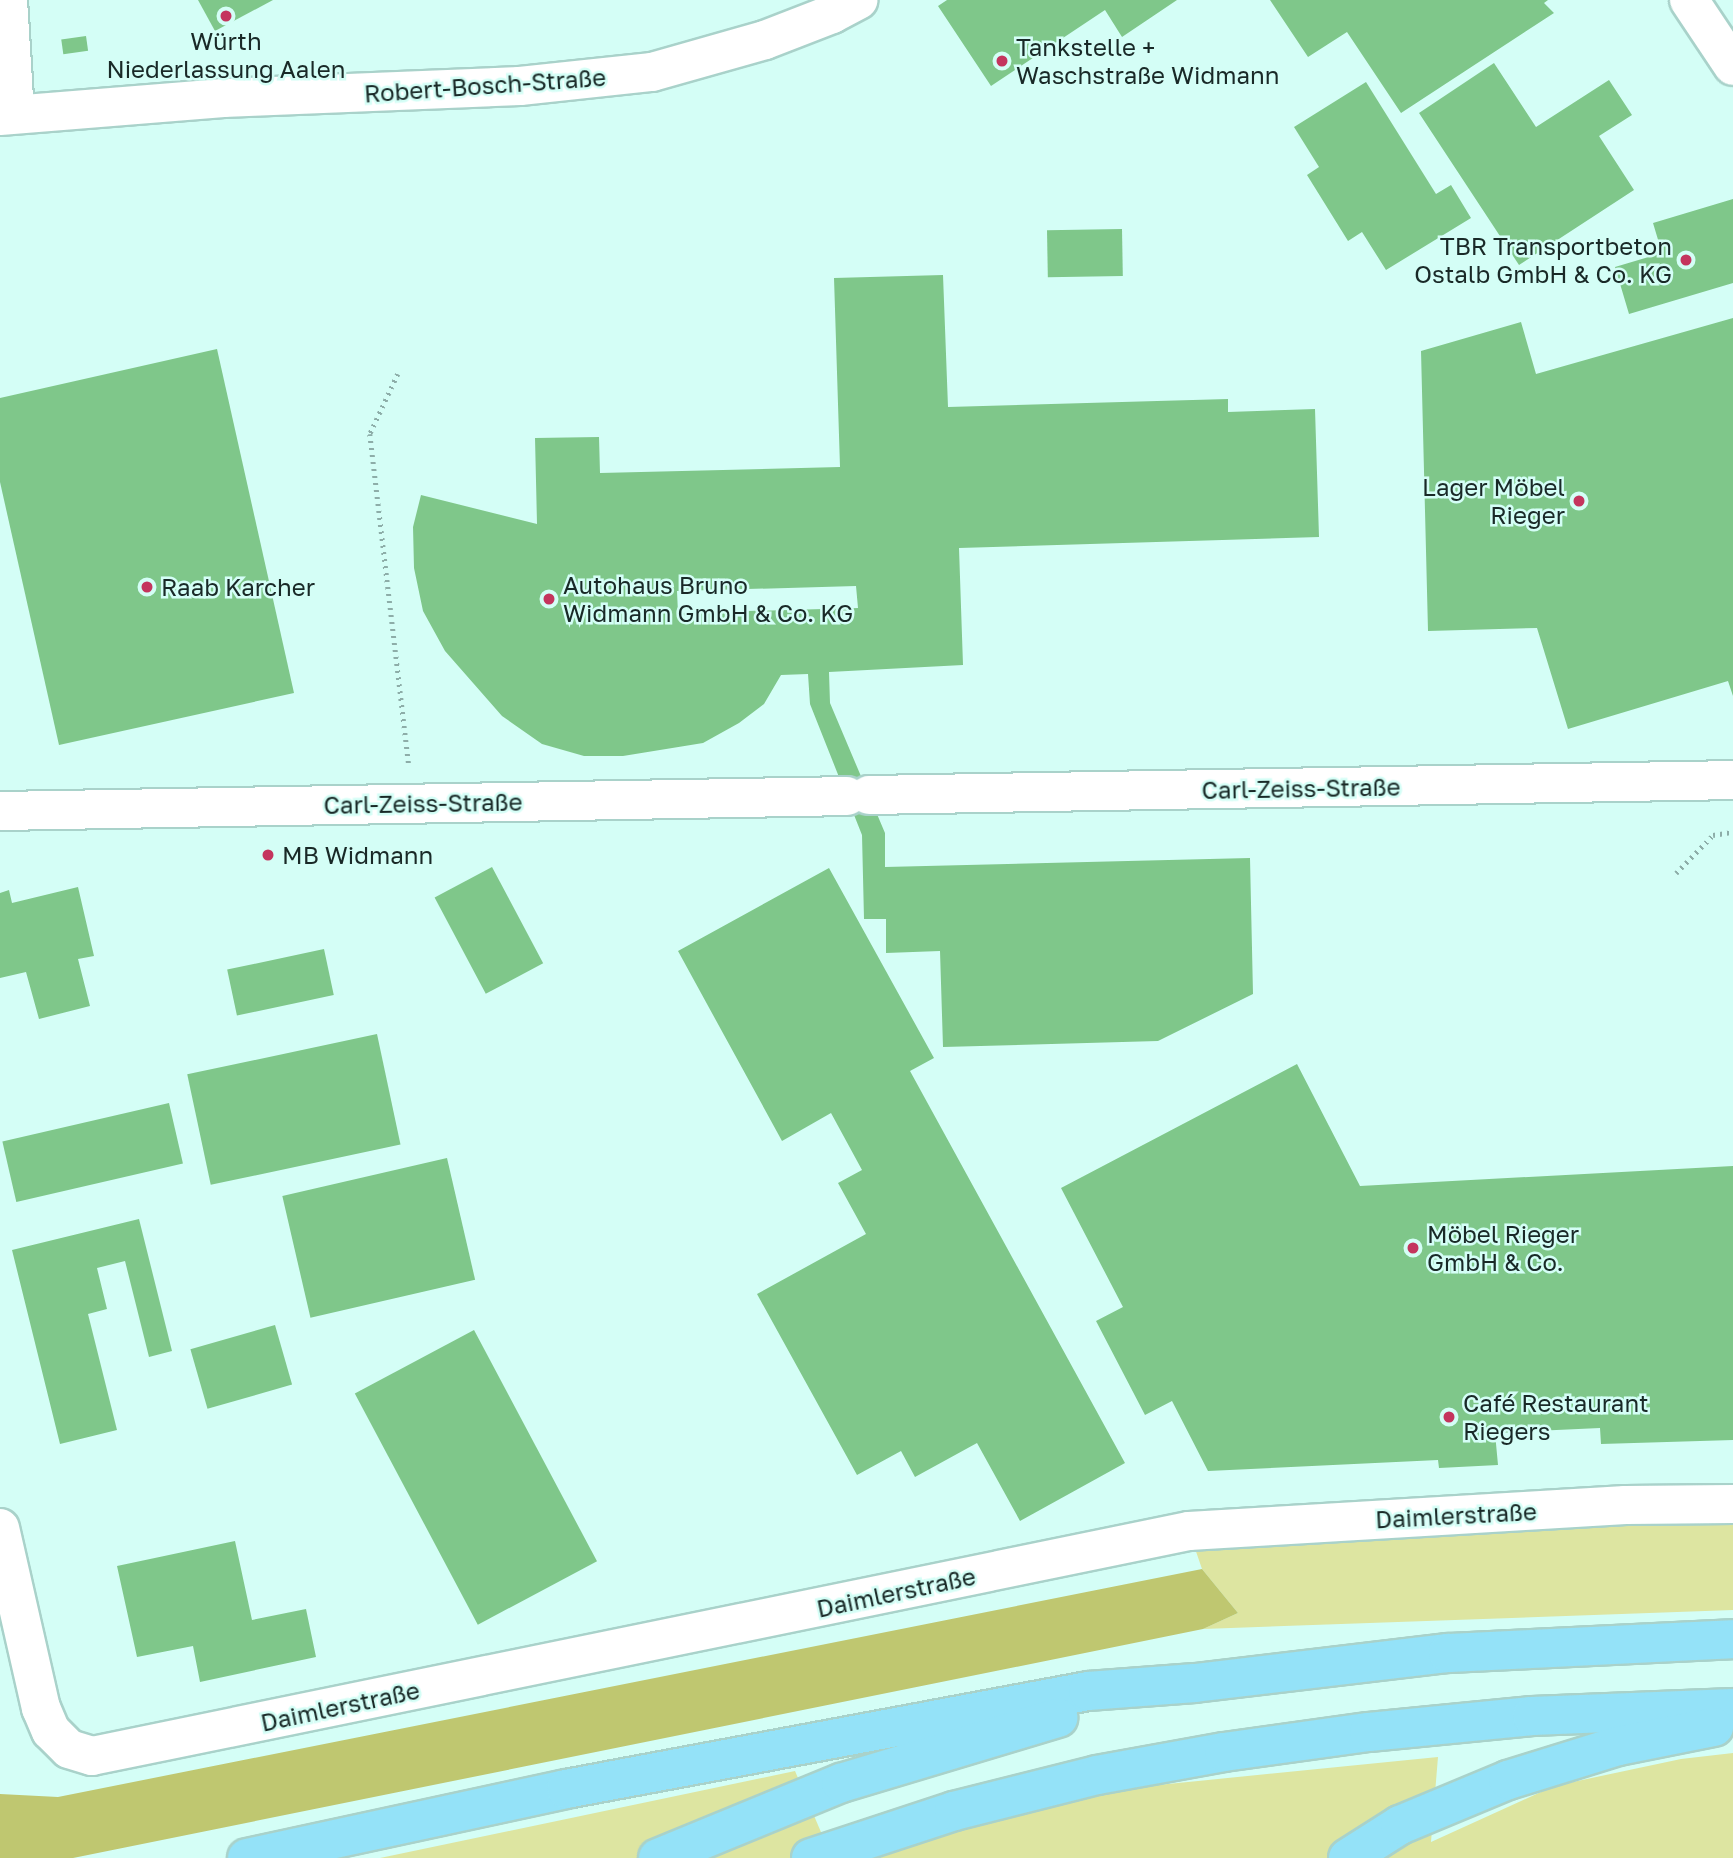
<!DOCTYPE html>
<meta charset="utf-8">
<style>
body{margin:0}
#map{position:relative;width:1733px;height:1858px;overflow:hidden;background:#d4fef6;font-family:"Golos Text",sans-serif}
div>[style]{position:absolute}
.green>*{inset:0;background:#dde5a1}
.forest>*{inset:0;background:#bfc770}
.building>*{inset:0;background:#7fc78a;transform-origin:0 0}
.path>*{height:4.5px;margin-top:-2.25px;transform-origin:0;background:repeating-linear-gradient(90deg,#8dada8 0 2px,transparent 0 7px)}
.roads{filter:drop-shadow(2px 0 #a9d2ca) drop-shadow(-2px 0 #a9d2ca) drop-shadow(0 2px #a9d2ca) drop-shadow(0 -2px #a9d2ca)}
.minor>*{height:38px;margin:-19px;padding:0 19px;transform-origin:19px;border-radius:19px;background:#fff}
.tertiary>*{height:38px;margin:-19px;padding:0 19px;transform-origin:19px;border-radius:19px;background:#fff}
.trunk>*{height:38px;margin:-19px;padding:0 19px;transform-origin:19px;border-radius:19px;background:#94e2f8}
.dots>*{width:19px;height:19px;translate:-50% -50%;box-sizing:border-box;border:4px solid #d4fef6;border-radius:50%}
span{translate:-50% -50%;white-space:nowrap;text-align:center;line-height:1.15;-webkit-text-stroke:5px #d4fef6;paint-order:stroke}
.poi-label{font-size:24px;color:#192927}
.left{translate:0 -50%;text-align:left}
.right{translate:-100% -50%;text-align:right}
.street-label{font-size:24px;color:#192927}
</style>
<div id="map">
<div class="green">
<i style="clip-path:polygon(1733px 1504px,1733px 1610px,1203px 1629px,1238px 1613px,1202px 1569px,1189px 1531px)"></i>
<i style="clip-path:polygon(1733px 1753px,1733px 1858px,862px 1858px,1108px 1790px,1438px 1757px,1431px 1842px,1554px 1786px,1681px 1759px)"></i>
<i style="clip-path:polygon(795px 1771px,832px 1858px,380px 1858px)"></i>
</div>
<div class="forest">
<i style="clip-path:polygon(1202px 1569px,1238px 1613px,1203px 1629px,73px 1858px,0 1858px,0 1794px,58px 1797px)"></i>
</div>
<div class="building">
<i style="clip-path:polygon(198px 0,273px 0,215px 31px)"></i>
<i style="clip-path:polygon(947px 0,1177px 0,1122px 37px,1105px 10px,991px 86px,938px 6px)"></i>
<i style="clip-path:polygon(1270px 0,1548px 0,1544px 3px,1554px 13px,1401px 113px,1347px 32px,1308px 57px)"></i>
<i style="left:86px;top:36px;width:15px;height:25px;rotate:82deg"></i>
<i style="clip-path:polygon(1494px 63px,1536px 127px,1609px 80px,1632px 115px,1599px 136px,1634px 190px,1519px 265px,1419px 113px)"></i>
<i style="clip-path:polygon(1366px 82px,1436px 194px,1451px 185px,1471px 218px,1386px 270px,1362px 232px,1348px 241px,1307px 175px,1319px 167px,1294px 127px)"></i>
<i style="clip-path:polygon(1733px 199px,1733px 283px,1629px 314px,1615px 267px,1662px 253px,1653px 223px)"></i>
<i style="left:1122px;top:229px;width:47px;height:75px;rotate:89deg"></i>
<i style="clip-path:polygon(evenodd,943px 275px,948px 407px,1228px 399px,1228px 412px,1315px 409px,1319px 537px,959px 548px,963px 665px,829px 672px,830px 703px,885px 833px,885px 867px,1250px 858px,1253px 994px,1158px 1041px,943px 1047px,940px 951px,886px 953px,886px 919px,864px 919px,862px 835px,810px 704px,808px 674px,781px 675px,764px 704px,739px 723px,703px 743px,623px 756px,584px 756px,542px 744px,502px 716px,445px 651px,423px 611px,414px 568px,413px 527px,421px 495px,537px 524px,535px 438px,599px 437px,600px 473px,840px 467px,834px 278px,943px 275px,856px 586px,858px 608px,678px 613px,677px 591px,856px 586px)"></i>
<i style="clip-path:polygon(1733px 318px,1733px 696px,1728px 681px,1568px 729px,1537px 628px,1428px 631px,1421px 351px,1521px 322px,1536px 374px)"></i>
<i style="clip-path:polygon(217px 349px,294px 693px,59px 745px,0 482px,0 398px)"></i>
<i style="left:492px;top:867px;width:109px;height:65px;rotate:62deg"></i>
<i style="clip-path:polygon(829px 868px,934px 1058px,910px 1071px,1125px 1463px,1020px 1521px,977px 1443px,915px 1477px,901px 1451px,857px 1475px,757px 1294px,866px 1234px,838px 1183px,862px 1170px,831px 1113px,782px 1141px,678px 951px)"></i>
<i style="clip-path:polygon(78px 887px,94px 956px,78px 959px,90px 1006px,39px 1019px,26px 972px,0 978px,0 893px,9px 890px,12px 903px)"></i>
<i style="left:324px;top:949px;width:47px;height:99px;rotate:78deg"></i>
<i style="left:377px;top:1034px;width:113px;height:194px;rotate:78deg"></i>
<i style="clip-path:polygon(1297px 1064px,1360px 1186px,1733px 1166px,1733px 1440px,1601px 1444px,1600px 1428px,1495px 1433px,1498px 1465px,1439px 1468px,1438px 1460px,1208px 1471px,1172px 1401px,1145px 1415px,1096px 1321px,1123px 1307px,1061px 1188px)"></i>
<i style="left:169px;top:1103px;width:62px;height:171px;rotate:77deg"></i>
<i style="left:447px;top:1158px;width:125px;height:169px;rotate:77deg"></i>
<i style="clip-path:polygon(139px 1219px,172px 1351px,149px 1357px,125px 1261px,97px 1268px,107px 1309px,88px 1314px,117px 1430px,60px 1444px,12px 1250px)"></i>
<i style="left:275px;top:1325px;width:62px;height:88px;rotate:74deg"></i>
<i style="left:474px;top:1330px;width:262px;height:135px;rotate:62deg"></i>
<i style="clip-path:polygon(235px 1541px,252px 1620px,306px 1609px,316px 1657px,200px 1682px,193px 1646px,137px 1657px,117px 1566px)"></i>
</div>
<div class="path">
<i style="left:398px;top:374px;width:66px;rotate:115deg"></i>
<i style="left:370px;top:434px;width:333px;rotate:83.3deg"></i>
<i style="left:1676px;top:873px;width:53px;rotate:-45.8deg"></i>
<i style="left:1713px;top:835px;width:20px;rotate:-9deg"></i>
</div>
<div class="roads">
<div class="minor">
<i style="left:8px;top:0;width:113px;rotate:86.5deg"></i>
<i style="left:1689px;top:0;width:79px;rotate:56.3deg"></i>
<i style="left:869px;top:795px;width:864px;rotate:-0.99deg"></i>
<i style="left:0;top:811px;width:847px;rotate:-1.01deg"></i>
<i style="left:0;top:1528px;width:185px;rotate:77.2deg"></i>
<i style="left:41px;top:1708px;width:25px;rotate:67deg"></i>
<i style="left:51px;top:1731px;width:25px;rotate:45deg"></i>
<i style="left:69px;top:1749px;width:24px;rotate:17deg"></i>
<i style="left:92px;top:1756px;width:1120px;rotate:-11.59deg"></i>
<i style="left:1189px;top:1531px;width:437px;rotate:-3.4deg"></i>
<i style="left:1625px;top:1505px;width:108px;rotate:-0.5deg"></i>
</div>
<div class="tertiary">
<i style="left:0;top:116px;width:224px;rotate:-4.6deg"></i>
<i style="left:223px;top:98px;width:297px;rotate:-2.3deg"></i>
<i style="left:520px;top:86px;width:133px;rotate:-6.1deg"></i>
<i style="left:652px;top:72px;width:117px;rotate:-15.8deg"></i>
<i style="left:765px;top:40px;width:72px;rotate:-21.2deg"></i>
<i style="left:832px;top:14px;width:30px;rotate:-28deg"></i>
</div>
<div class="trunk">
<i style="left:247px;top:1858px;width:326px;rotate:-12.2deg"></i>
<i style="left:566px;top:1789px;width:531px;rotate:-10.63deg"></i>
<i style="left:1088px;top:1691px;width:107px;rotate:-4.3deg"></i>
<i style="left:1195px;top:1683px;width:255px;rotate:-6.8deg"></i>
<i style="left:1448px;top:1653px;width:285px;rotate:-2.8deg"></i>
<i style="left:658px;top:1858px;width:198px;rotate:-22.3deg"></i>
<i style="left:841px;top:1783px;width:227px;rotate:-16.7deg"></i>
<i style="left:811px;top:1858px;width:151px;rotate:-18.2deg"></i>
<i style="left:954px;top:1811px;width:147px;rotate:-14.1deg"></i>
<i style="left:1097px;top:1775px;width:129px;rotate:-10.3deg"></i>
<i style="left:1224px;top:1752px;width:146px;rotate:-7.9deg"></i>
<i style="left:1369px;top:1732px;width:164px;rotate:-5.6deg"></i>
<i style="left:1532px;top:1716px;width:201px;rotate:-2.3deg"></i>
<i style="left:1348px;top:1858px;width:62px;rotate:-32.4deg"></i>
<i style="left:1400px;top:1825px;width:117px;rotate:-22.6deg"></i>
<i style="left:1508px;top:1780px;width:115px;rotate:-17.2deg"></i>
<i style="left:1618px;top:1746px;width:98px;rotate:-11.2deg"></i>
</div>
</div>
<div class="dots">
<i style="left:226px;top:16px;background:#c4355e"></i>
<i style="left:1002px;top:61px;background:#c4355e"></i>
<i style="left:1686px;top:260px;background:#c4355e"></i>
<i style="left:1579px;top:501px;background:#c4355e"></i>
<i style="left:147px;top:587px;background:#c4355e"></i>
<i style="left:549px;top:599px;background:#c4355e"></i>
<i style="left:268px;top:855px;background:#c4355e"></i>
<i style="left:1413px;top:1248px;background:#c4355e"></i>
<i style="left:1449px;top:1417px;background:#c4355e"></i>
</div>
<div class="poi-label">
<span style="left:226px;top:55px">Würth<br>Niederlassung Aalen</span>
<span class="left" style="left:1016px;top:61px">Tankstelle +<br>Waschstraße Widmann</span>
<span class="right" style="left:1672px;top:260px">TBR Transportbeton<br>Ostalb GmbH &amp; Co. KG</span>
<span class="right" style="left:1565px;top:501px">Lager Möbel<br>Rieger</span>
<span class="left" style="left:563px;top:599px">Autohaus Bruno<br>Widmann GmbH &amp; Co. KG</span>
<span class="left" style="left:161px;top:587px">Raab Karcher</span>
<span class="left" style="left:282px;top:855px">MB Widmann</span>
<span class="left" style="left:1427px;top:1248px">Möbel Rieger<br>GmbH &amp; Co.</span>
<span class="left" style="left:1463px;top:1417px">Café Restaurant<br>Riegers</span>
</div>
<div class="street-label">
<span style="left:485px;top:85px;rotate:-4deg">Robert-Bosch-Straße</span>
<span style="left:1301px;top:788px;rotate:-1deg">Carl-Zeiss-Straße</span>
<span style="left:423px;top:803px;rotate:-1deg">Carl-Zeiss-Straße</span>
<span style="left:1456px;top:1515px;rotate:-3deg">Daimlerstraße</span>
<span style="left:896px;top:1592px;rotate:-12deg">Daimlerstraße</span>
<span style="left:340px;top:1706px;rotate:-12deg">Daimlerstraße</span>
</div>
</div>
